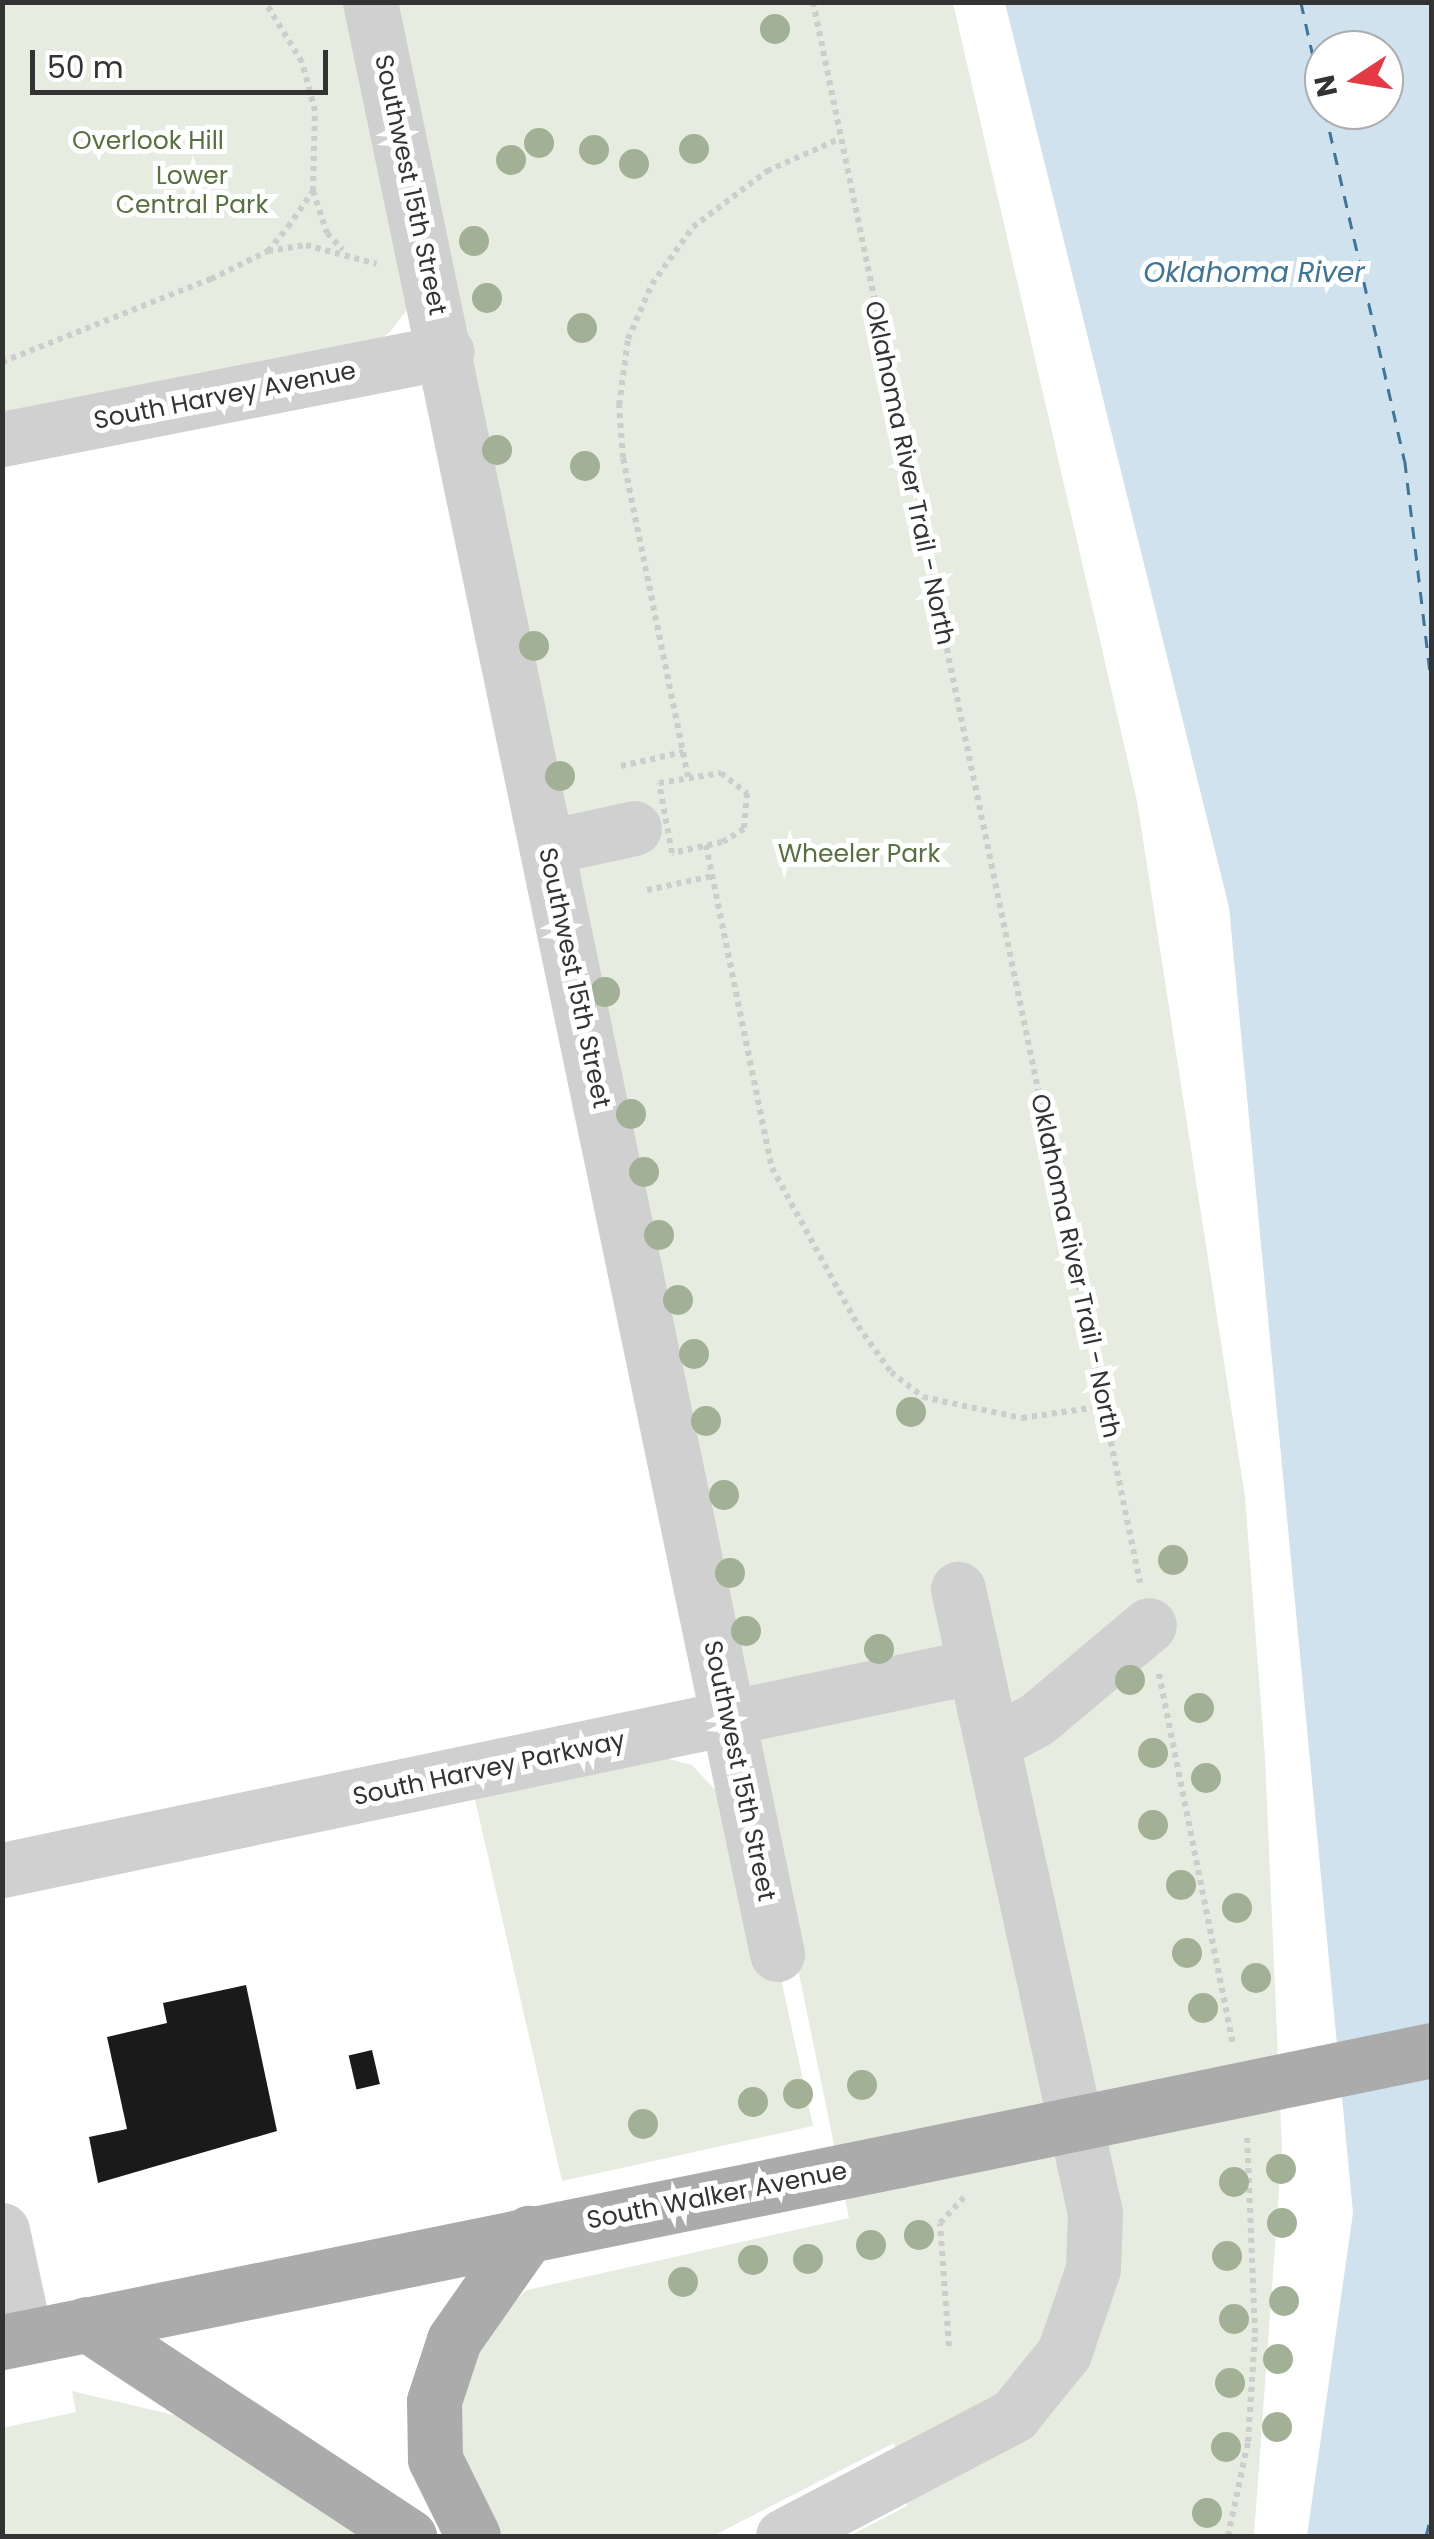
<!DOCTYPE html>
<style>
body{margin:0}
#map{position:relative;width:1434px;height:2539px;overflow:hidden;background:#fff;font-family:Poppins,sans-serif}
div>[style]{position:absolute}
.green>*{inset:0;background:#e6ecdf}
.water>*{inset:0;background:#cfe2ee}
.ferry>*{height:2.5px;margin-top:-1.25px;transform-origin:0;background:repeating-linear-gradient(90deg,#3f7597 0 12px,transparent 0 22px)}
.building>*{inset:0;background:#1a1a1a;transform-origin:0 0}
.path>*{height:6px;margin-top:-3px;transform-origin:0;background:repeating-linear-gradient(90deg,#cdcdcd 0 5px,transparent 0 10px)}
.minor>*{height:55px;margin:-27.5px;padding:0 27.5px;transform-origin:27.5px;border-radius:27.5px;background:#d0d0d0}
.major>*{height:55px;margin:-27.5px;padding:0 27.5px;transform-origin:27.5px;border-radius:27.5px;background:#ababab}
.major-bridge>*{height:55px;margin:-27.5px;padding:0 27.5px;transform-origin:27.5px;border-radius:27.5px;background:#ababab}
.trees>*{width:30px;height:30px;margin:-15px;border-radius:50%;background:#a2b095}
span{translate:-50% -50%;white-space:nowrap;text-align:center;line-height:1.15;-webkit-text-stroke:10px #fff;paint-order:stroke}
.park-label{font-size:25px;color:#56703f}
.street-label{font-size:25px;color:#333}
.water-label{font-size:28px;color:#3f7597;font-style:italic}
.frame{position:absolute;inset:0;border:5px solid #333;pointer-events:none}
.north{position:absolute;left:1304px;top:30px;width:100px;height:100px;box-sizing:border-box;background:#fff;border:2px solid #adadad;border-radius:50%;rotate:258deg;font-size:28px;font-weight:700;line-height:40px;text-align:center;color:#333}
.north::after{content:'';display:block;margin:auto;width:35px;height:45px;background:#e63946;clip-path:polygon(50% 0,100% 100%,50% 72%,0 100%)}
.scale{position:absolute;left:30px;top:50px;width:298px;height:45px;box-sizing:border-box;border:5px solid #333;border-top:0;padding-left:12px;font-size:30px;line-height:35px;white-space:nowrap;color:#333;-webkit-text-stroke:8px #fff;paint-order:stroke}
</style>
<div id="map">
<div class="green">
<i style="clip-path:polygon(2px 3px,347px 3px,410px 291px,406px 311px,390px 332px,368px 348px,3px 417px)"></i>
<i style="clip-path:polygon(396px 3px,953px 3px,1137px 801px,1245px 1497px,1265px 1757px,1282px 2149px,1254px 2536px,849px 2536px,907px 2506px,894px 2443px,713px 2536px,492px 2536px,479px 2525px,451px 2410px,466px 2368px,501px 2313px,527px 2290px,849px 2218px)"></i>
<i style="clip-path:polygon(661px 1757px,692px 1765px,717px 1792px,739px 1785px,813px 2126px,562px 2181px,474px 1795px)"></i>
<i style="clip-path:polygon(72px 2391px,199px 2421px,383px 2536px,3px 2536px,2px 2428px,76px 2412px)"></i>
</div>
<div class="water">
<i style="clip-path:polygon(evenodd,1005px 3px,1431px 3px,1431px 2536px,1307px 2536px,1353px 2213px,1229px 907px,1005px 3px,1324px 50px,1384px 50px,1384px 110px,1324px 110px,1324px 50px)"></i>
</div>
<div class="ferry">
<i style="left:1301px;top:2px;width:105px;rotate:77.3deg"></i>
<i style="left:1325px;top:110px;width:360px;rotate:77.2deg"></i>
<i style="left:1405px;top:461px;width:230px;rotate:83.2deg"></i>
<i style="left:1426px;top:2536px;width:26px;rotate:-77deg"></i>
</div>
<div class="building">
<i style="clip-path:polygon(246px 1985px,277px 2131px,98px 2183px,89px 2137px,127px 2129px,107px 2037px,167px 2023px,163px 2003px)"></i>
<i style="left:372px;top:2050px;width:35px;height:24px;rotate:77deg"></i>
</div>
<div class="path">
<i style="left:813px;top:2px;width:1614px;rotate:78.31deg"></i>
<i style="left:313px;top:191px;width:44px;rotate:71.6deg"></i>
<i style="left:327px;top:233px;width:23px;rotate:47deg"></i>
<i style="left:268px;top:251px;width:38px;rotate:-9deg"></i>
<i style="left:306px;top:245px;width:73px;rotate:15deg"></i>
<i style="left:2px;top:362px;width:225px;rotate:-21.7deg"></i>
<i style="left:211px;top:279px;width:64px;rotate:-26.2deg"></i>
<i style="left:268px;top:251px;width:31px;rotate:-50deg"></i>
<i style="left:288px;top:227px;width:44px;rotate:-55.2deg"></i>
<i style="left:313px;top:191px;width:80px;rotate:-88.6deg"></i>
<i style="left:315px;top:111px;width:51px;rotate:-104.9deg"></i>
<i style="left:302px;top:62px;width:70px;rotate:-121.7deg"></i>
<i style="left:621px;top:766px;width:64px;rotate:-12.7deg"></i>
<i style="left:721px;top:773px;width:33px;rotate:38deg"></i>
<i style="left:747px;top:793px;width:36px;rotate:95deg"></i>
<i style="left:744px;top:829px;width:26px;rotate:149deg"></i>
<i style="left:722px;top:842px;width:51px;rotate:167.6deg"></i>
<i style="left:672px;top:853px;width:71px;rotate:-100.5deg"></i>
<i style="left:659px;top:783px;width:63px;rotate:-9.2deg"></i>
<i style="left:688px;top:777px;width:326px;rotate:-101.5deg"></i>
<i style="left:623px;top:458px;width:53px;rotate:-94.3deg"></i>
<i style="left:619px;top:405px;width:67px;rotate:-82.2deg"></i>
<i style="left:628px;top:339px;width:60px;rotate:-66.4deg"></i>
<i style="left:652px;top:284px;width:70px;rotate:-54.3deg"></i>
<i style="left:693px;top:227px;width:93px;rotate:-37.1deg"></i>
<i style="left:767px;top:171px;width:79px;rotate:-24deg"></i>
<i style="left:706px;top:845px;width:330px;rotate:78.5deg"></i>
<i style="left:772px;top:1168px;width:180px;rotate:61.4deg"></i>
<i style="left:858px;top:1326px;width:57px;rotate:54.3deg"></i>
<i style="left:891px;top:1372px;width:41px;rotate:38deg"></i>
<i style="left:923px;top:1397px;width:101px;rotate:12deg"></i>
<i style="left:1022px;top:1418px;width:83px;rotate:-8.3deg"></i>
<i style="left:647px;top:890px;width:67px;rotate:-12deg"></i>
<i style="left:1159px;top:1674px;width:377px;rotate:78.7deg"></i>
<i style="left:949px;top:2346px;width:123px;rotate:-94.2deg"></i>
<i style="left:940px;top:2223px;width:35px;rotate:-47deg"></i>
<i style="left:1228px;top:2536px;width:96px;rotate:-78deg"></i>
<i style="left:1248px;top:2442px;width:109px;rotate:-86.3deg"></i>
<i style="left:1255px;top:2333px;width:197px;rotate:-92.3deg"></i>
</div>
<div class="minor">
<i style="left:370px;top:2px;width:1994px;rotate:78.22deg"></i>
<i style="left:2px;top:439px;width:453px;rotate:-11.1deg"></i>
<i style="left:547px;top:847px;width:89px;rotate:-12.3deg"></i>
<i style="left:993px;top:1743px;width:50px;rotate:-28.6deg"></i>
<i style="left:1037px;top:1719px;width:146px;rotate:-40deg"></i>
<i style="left:2px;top:1870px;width:994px;rotate:-11.84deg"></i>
<i style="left:2px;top:2230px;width:109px;rotate:77.9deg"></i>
<i style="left:783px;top:2536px;width:261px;rotate:-27.6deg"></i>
<i style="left:1014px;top:2415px;width:80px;rotate:-51.1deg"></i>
<i style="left:1064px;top:2353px;width:89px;rotate:-71deg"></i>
<i style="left:1093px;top:2269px;width:56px;rotate:-88deg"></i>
<i style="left:1095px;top:2213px;width:639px;rotate:-102.38deg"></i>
</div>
<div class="major">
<i style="left:87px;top:2324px;width:386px;rotate:33.4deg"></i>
<i style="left:2px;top:2342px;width:915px;rotate:-11.47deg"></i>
<i style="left:473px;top:2536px;width:86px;rotate:-116.3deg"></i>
<i style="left:435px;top:2459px;width:58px;rotate:-91deg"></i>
<i style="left:434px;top:2401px;width:64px;rotate:-71.8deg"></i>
<i style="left:454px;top:2340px;width:131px;rotate:-55deg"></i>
</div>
<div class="major-bridge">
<i style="left:899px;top:2160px;width:544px;rotate:-11.66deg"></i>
</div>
<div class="trees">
<i style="left:775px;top:29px"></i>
<i style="left:539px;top:143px"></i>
<i style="left:694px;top:149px"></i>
<i style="left:594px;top:150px"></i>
<i style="left:511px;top:160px"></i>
<i style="left:634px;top:164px"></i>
<i style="left:474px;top:241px"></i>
<i style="left:487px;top:298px"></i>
<i style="left:582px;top:328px"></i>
<i style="left:497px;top:450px"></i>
<i style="left:585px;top:466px"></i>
<i style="left:534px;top:646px"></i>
<i style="left:560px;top:776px"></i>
<i style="left:605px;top:992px"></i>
<i style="left:631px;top:1114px"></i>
<i style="left:644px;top:1172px"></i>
<i style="left:659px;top:1235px"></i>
<i style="left:678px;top:1300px"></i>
<i style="left:694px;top:1354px"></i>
<i style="left:911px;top:1412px"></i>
<i style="left:706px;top:1421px"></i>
<i style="left:724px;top:1495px"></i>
<i style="left:1173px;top:1560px"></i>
<i style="left:730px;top:1573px"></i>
<i style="left:746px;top:1631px"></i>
<i style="left:879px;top:1649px"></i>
<i style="left:1130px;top:1680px"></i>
<i style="left:1199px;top:1708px"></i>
<i style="left:1153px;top:1753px"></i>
<i style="left:1206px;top:1778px"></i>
<i style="left:1153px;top:1825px"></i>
<i style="left:1181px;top:1885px"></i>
<i style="left:1237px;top:1908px"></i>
<i style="left:1187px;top:1953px"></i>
<i style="left:1256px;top:1978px"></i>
<i style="left:1203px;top:2008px"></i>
<i style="left:862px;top:2085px"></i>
<i style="left:798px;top:2094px"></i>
<i style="left:753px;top:2102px"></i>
<i style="left:643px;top:2124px"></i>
<i style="left:1281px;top:2169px"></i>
<i style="left:1234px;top:2182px"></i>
<i style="left:1282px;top:2223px"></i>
<i style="left:919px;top:2235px"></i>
<i style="left:871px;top:2245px"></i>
<i style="left:1227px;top:2256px"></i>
<i style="left:808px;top:2259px"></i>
<i style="left:753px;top:2260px"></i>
<i style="left:683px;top:2282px"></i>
<i style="left:1284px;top:2301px"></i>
<i style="left:1234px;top:2319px"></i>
<i style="left:1278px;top:2359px"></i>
<i style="left:1230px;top:2383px"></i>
<i style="left:1277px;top:2427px"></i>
<i style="left:1226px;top:2447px"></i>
<i style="left:1207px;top:2513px"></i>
</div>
<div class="park-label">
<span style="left:148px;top:141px">Overlook Hill</span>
<span style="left:192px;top:191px">Lower<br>Central Park</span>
<span style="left:859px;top:854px">Wheeler Park</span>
</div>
<div class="street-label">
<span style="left:410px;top:185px;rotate:78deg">Southwest 15th Street</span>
<span style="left:225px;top:396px;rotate:-11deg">South Harvey Avenue</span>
<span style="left:909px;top:473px;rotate:78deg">Oklahoma River Trail - North</span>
<span style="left:574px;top:978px;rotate:78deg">Southwest 15th Street</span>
<span style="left:1075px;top:1266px;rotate:78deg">Oklahoma River Trail - North</span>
<span style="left:489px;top:1769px;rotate:-12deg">South Harvey Parkway</span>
<span style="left:739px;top:1771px;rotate:78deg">Southwest 15th Street</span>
<span style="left:717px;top:2196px;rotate:-11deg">South Walker Avenue</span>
</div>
<div class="water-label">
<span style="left:1254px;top:273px">Oklahoma River</span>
</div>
<div class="frame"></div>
<div class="north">N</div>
<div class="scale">50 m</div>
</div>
